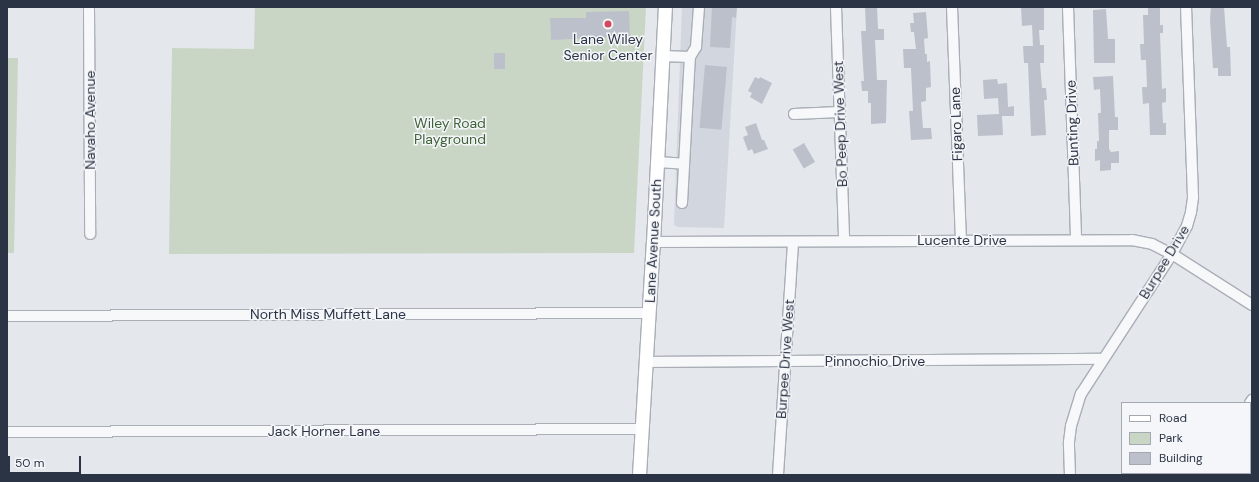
<!DOCTYPE html>
<style>
body{margin:0}
#map{position:relative;width:1259px;height:482px;overflow:hidden;background:#e4e7ec;font-family:"DM Sans",sans-serif}
div>[style]{position:absolute}
.built>*{inset:0;background:#d2d6de}
.green>*{inset:0;background:#c9d6c5}
.building>*{inset:0;background:#bbc0ca;transform-origin:0 0}
.roads{filter:drop-shadow(1px 0 #a9aeb7) drop-shadow(-1px 0 #a9aeb7) drop-shadow(0 1px #a9aeb7) drop-shadow(0 -1px #a9aeb7)}
.minor>*{height:10px;margin:-5px;padding:0 5px;transform-origin:5px;border-radius:5px;background:#f7f8fa}
.major>*{height:13px;margin:-6.5px;padding:0 6.5px;transform-origin:6.5px;border-radius:6.5px;background:#fff}
.dots>*{width:11px;height:11px;translate:-50% -50%;box-sizing:border-box;border:2px solid #f4f6f9;border-radius:50%}
span{translate:-50% -50%;white-space:nowrap;text-align:center;line-height:1.15;-webkit-text-stroke:3px #f4f6f9;paint-order:stroke}
.poi-label{font-size:14px;color:#2b3445}
.street-label{font-size:14px;color:#2b3445}
.park-label{font-size:14px;color:#3f6138}
.frame{position:absolute;inset:0;border:8px solid #2b3445;pointer-events:none}
.legend{position:absolute;left:1121px;top:402px;width:130px;height:72px;box-sizing:border-box;background:#f4f6f9;border:1px solid #a4a8b1;margin:0;padding:5px 7px;list-style:none;font-size:12px;color:#2b3445}
.legend li{display:flex;align-items:center;gap:8px;height:20px}
.legend b{width:20px;border:1px solid #a4a8b1}
.scale{position:absolute;left:8px;top:456px;width:73px;height:18px;box-sizing:border-box;border:2px solid #2b3445;border-top:0;padding-left:5px;font-size:12px;line-height:14px;white-space:nowrap;color:#2b3445;-webkit-text-stroke:3px #f4f6f9;paint-order:stroke}
</style>
<div id="map">
<div class="built">
<i style="clip-path:polygon(682px 7px,737px 7px,724px 228px,678px 227px,674px 225px)"></i>
</div>
<div class="green">
<i style="clip-path:polygon(255px 7px,646px 7px,634px 253px,169px 254px,172px 48px,254px 49px)"></i>
<i style="clip-path:polygon(7px 58px,18px 58px,14px 253px,7px 253px)"></i>
</div>
<div class="building">
<i style="clip-path:polygon(712px 7px,737px 7px,736px 18px,732px 17px,730px 48px,710px 47px)"></i>
<i style="clip-path:polygon(865px 7px,877px 7px,878px 29px,884px 29px,884px 40px,875px 40px,877px 80px,887px 80px,886px 123px,871px 124px,871px 103px,868px 103px,868px 91px,862px 91px,861px 81px,864px 81px,861px 31px,866px 31px)"></i>
<i style="clip-path:polygon(1021px 7px,1044px 7px,1044px 30px,1039px 30px,1040px 45px,1044px 45px,1044px 63px,1040px 63px,1042px 88px,1046px 88px,1047px 100px,1044px 100px,1046px 135px,1031px 136px,1028px 63px,1024px 63px,1023px 46px,1033px 46px,1032px 25px,1022px 26px)"></i>
<i style="clip-path:polygon(1148px 7px,1160px 7px,1160px 25px,1163px 25px,1163px 33px,1160px 33px,1162px 89px,1166px 88px,1166px 102px,1162px 103px,1163px 123px,1166px 123px,1166px 135px,1150px 135px,1149px 103px,1143px 104px,1142px 87px,1147px 87px,1146px 60px,1141px 60px,1140px 44px,1144px 44px,1143px 15px,1148px 15px)"></i>
<i style="clip-path:polygon(1211px 7px,1224px 7px,1227px 47px,1230px 47px,1231px 76px,1218px 76px,1218px 68px,1213px 68px,1210px 19px)"></i>
<i style="clip-path:polygon(1106px 9px,1108px 39px,1115px 39px,1115px 63px,1094px 63px,1093px 10px)"></i>
<i style="clip-path:polygon(629px 11px,630px 36px,551px 40px,550px 18px,586px 18px,586px 12px)"></i>
<i style="clip-path:polygon(926px 12px,928px 38px,924px 39px,925px 54px,927px 54px,927px 62px,930px 61px,931px 87px,926px 88px,926px 101px,921px 102px,923px 128px,931px 128px,932px 139px,911px 140px,909px 111px,913px 111px,911px 68px,904px 68px,903px 49px,916px 49px,914px 32px,911px 32px,910px 23px,914px 23px,913px 13px)"></i>
<i style="left:494px;top:53px;width:11px;height:16px"></i>
<i style="left:705px;top:65px;width:22px;height:63px;rotate:5deg"></i>
<i style="clip-path:polygon(1113px 76px,1115px 117px,1118px 117px,1118px 130px,1109px 130px,1109px 149px,1111px 152px,1119px 151px,1119px 163px,1111px 163px,1111px 170px,1100px 171px,1100px 160px,1095px 161px,1095px 149px,1097px 149px,1097px 141px,1099px 141px,1098px 113px,1101px 113px,1100px 89px,1094px 90px,1093px 77px)"></i>
<i style="clip-path:polygon(755px 77px,759px 79px,760px 77px,772px 83px,762px 104px,750px 97px,752px 93px,748px 91px)"></i>
<i style="clip-path:polygon(997px 79px,998px 84px,1007px 83px,1008px 107px,1014px 106px,1014px 116px,1002px 116px,1003px 135px,978px 136px,977px 115px,999px 114px,998px 98px,984px 99px,983px 80px)"></i>
<i style="clip-path:polygon(756px 123px,762px 140px,764px 140px,768px 149px,754px 154px,752px 149px,748px 151px,743px 137px,748px 135px,745px 127px)"></i>
<i style="left:804px;top:143px;width:22px;height:13px;rotate:60deg"></i>
</div>
<div class="roads">
<div class="minor">
<i style="left:89px;top:7px;width:227px;rotate:89.7deg"></i>
<i style="left:836px;top:7px;width:234px;rotate:88deg"></i>
<i style="left:952px;top:7px;width:234px;rotate:87.8deg"></i>
<i style="left:1068px;top:7px;width:233px;rotate:88deg"></i>
<i style="left:662px;top:56px;width:28px;rotate:2deg"></i>
<i style="left:690px;top:57px;width:12px;rotate:-59deg"></i>
<i style="left:696px;top:47px;width:40px;rotate:-85.7deg"></i>
<i style="left:794px;top:114px;width:46px;rotate:-2.5deg"></i>
<i style="left:658px;top:162px;width:26px;rotate:4deg"></i>
<i style="left:682px;top:203px;width:146px;rotate:-86.9deg"></i>
<i style="left:653px;top:242px;width:479px;rotate:-0.2deg"></i>
<i style="left:1132px;top:240px;width:20px;rotate:11deg"></i>
<i style="left:1152px;top:244px;width:22px;rotate:27deg"></i>
<i style="left:1172px;top:254px;width:95px;rotate:32.5deg"></i>
<i style="left:7px;top:316px;width:642px;rotate:-0.27deg"></i>
<i style="left:647px;top:362px;width:456px;rotate:-0.4deg"></i>
<i style="left:1250px;top:403px;width:4px;rotate:-56deg"></i>
<i style="left:7px;top:432px;width:635px;rotate:-0.27deg"></i>
<i style="left:778px;top:475px;width:233px;rotate:-86.3deg"></i>
<i style="left:1070px;top:475px;width:33px;rotate:-92deg"></i>
<i style="left:1069px;top:442px;width:16px;rotate:-83deg"></i>
<i style="left:1071px;top:426px;width:34px;rotate:-73deg"></i>
<i style="left:1081px;top:394px;width:167px;rotate:-57deg"></i>
<i style="left:1172px;top:254px;width:32px;rotate:-62deg"></i>
<i style="left:1187px;top:226px;width:15px;rotate:-74deg"></i>
<i style="left:1191px;top:212px;width:15px;rotate:-82deg"></i>
<i style="left:1193px;top:197px;width:190px;rotate:-92.1deg"></i>
<i style="left:1222px;top:475px;width:2px;rotate:-90deg"></i>
</div>
<div class="major">
<i style="left:639px;top:475px;width:233px;rotate:-86.6deg"></i>
<i style="left:653px;top:242px;width:235px;rotate:-87.1deg"></i>
</div>
</div>
<div class="dots">
<i style="left:608px;top:24px;background:#d1495b"></i>
</div>
<div class="poi-label">
<span style="left:608px;top:47px">Lane Wiley<br>Senior Center</span>
</div>
<div class="street-label">
<span style="left:90px;top:120px;rotate:-90deg">Navaho Avenue</span>
<span style="left:1072px;top:123px;rotate:-92deg">Bunting Drive</span>
<span style="left:840px;top:124px;rotate:-92deg">Bo Peep Drive West</span>
<span style="left:956px;top:124px;rotate:-92deg">Figaro Lane</span>
<span style="left:962px;top:240px">Lucente Drive</span>
<span style="left:653px;top:241px;rotate:-87deg">Lane Avenue South</span>
<span style="left:1164px;top:262px;rotate:-59deg">Burpee Drive</span>
<span style="left:328px;top:314px">North Miss Muffett Lane</span>
<span style="left:785px;top:359px;rotate:-86deg">Burpee Drive West</span>
<span style="left:875px;top:361px">Pinnochio Drive</span>
<span style="left:324px;top:431px">Jack Horner Lane</span>
</div>
<div class="park-label">
<span style="left:450px;top:131px">Wiley Road<br>Playground</span>
</div>
<div class="frame"></div>
<ul class="legend">
<li><b style="height:5px;background:#fff"></b>Road</li>
<li><b style="height:11px;background:#c9d6c5"></b>Park</li>
<li><b style="height:11px;background:#bbc0ca"></b>Building</li>
</ul>
<div class="scale">50 m</div>
</div>
